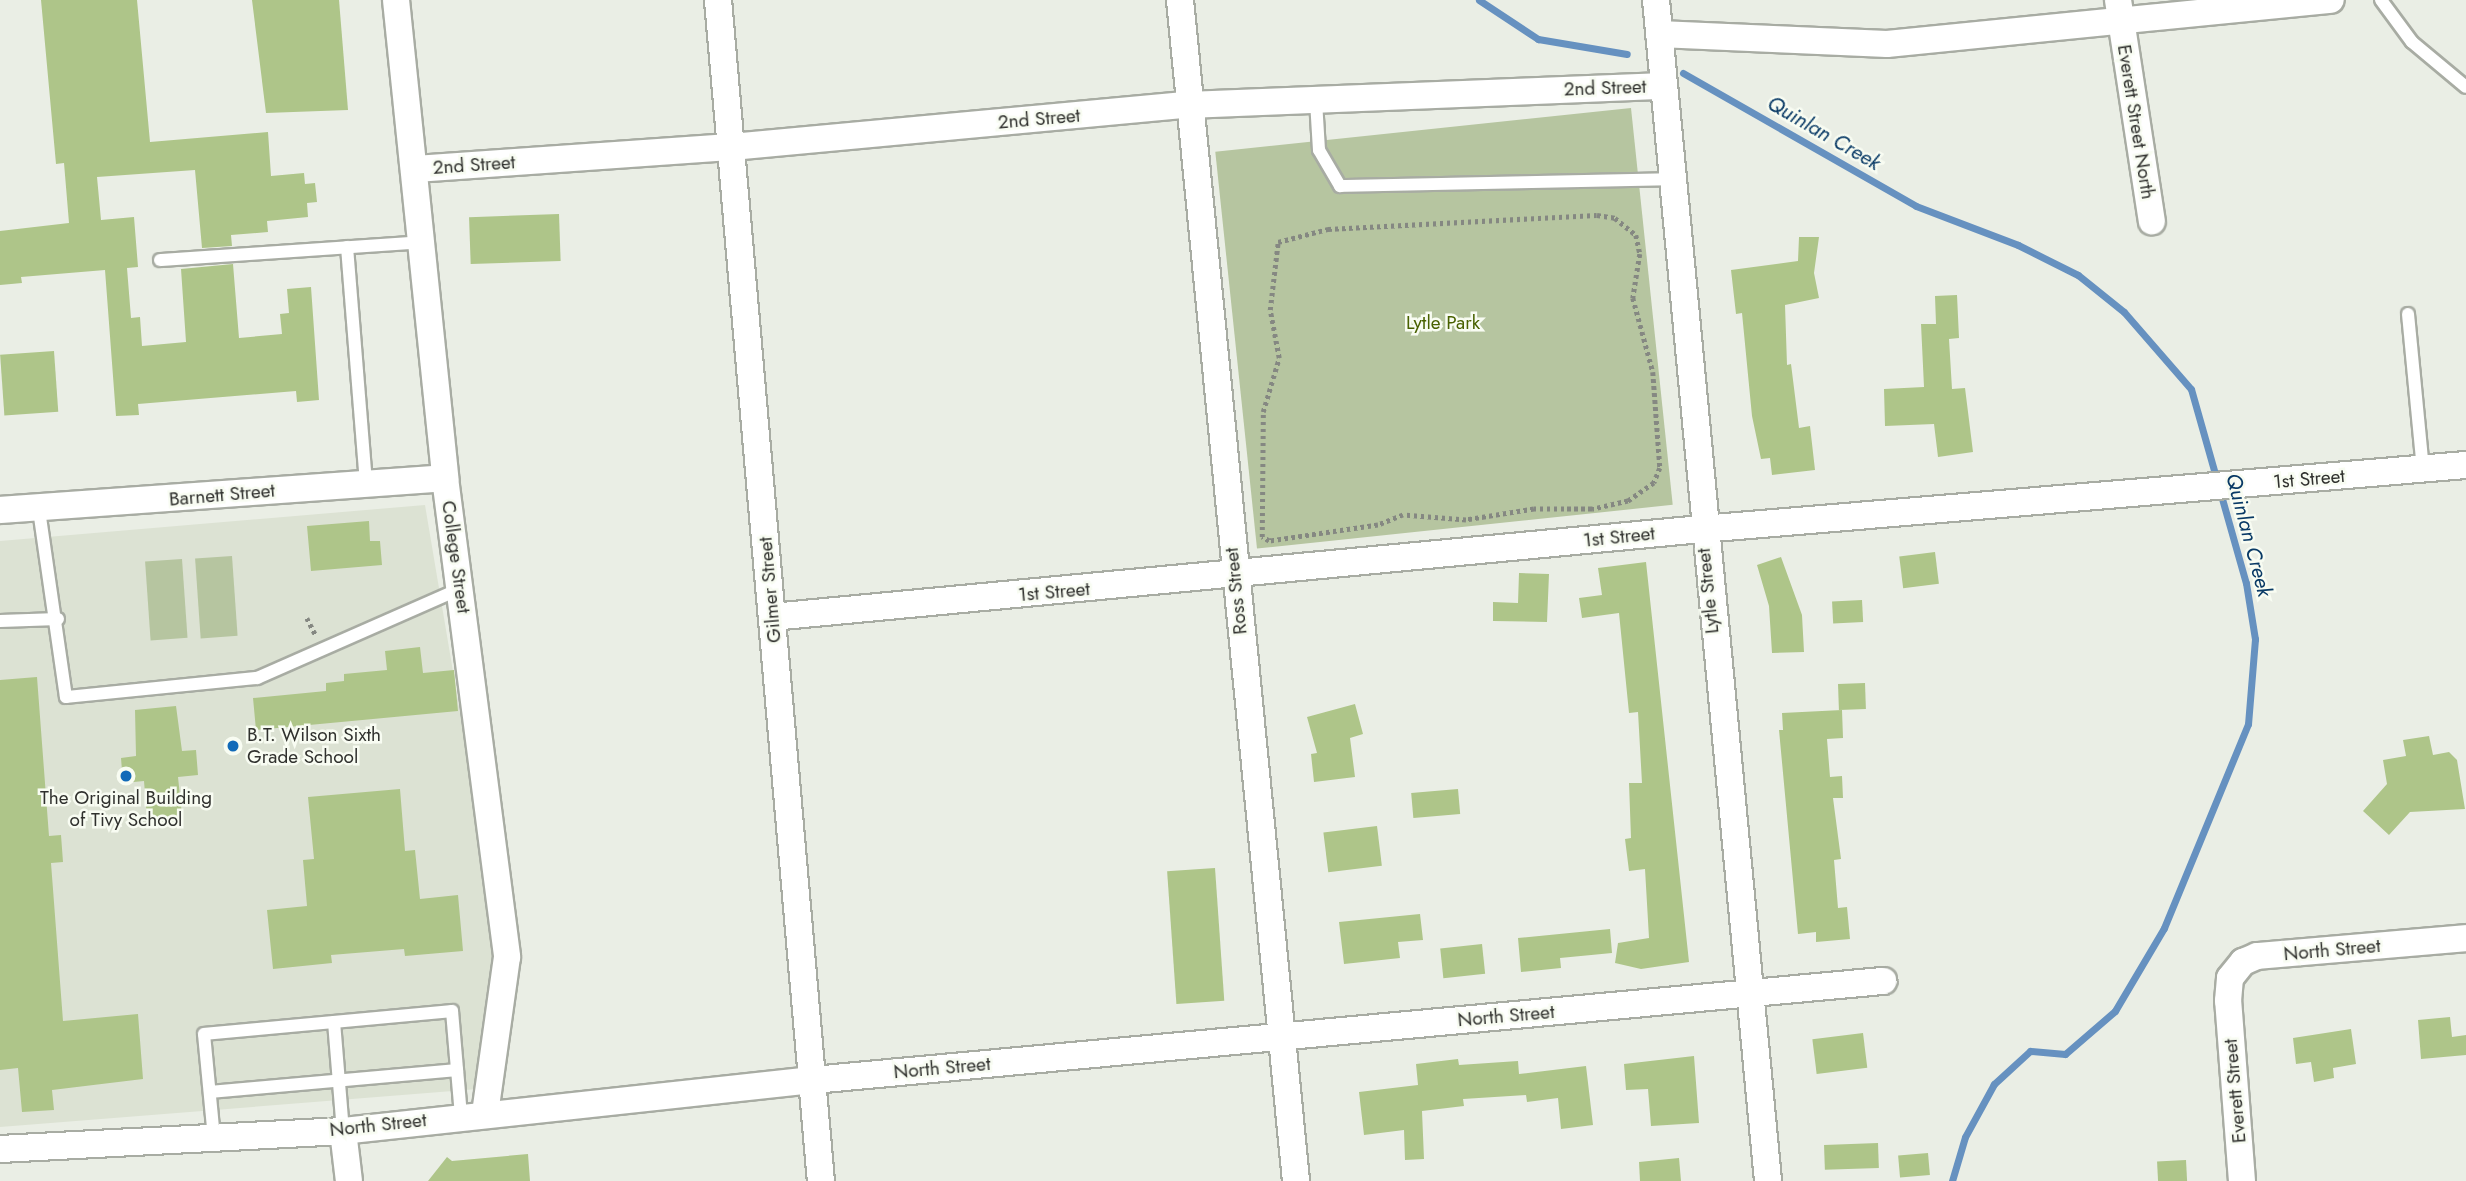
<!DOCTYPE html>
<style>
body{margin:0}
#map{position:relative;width:2466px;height:1181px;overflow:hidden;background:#eaeee5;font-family:Jost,sans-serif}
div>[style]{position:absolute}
.built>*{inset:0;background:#dce2d3}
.green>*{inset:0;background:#b6c5a0;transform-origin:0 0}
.stream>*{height:7px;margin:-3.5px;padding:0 3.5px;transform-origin:3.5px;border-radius:3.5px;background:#6691c0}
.building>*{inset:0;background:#aec589;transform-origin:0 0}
.path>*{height:4.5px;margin-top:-2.25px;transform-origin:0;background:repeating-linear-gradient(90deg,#858882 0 3.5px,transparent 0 7px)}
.roads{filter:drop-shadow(2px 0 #a8aca3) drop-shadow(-2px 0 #a8aca3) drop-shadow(0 2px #a8aca3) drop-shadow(0 -2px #a8aca3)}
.lane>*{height:12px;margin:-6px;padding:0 6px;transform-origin:6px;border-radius:6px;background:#fff}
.street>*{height:26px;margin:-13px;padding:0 13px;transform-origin:13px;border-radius:13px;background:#fff}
.dots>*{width:19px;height:19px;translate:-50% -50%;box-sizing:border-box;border:4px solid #f8fcf2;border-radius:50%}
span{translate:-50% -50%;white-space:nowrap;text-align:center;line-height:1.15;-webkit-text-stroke:5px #f8fcf2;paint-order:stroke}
.street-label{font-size:19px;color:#30312e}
.park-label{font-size:19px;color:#486100}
.poi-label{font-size:19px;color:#30312e}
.left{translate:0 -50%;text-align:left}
.water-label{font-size:21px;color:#083965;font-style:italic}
</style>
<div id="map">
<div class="built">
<i style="clip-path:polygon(425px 505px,500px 951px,478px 1089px,0 1127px,0 541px)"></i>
</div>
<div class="green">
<i style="left:1631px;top:108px;width:399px;height:418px;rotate:84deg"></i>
<i style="left:232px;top:556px;width:80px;height:37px;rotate:86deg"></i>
<i style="left:182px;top:559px;width:79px;height:37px;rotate:86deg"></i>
</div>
<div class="stream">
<i style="left:1479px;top:0;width:71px;rotate:33.5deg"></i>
<i style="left:1538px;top:39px;width:90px;rotate:9.6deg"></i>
<i style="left:1683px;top:73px;width:268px;rotate:29.7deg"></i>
<i style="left:1916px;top:206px;width:109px;rotate:20.9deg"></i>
<i style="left:2018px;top:245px;width:67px;rotate:26.6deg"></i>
<i style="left:2078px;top:275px;width:59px;rotate:38.8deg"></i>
<i style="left:2124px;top:312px;width:102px;rotate:49deg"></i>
<i style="left:2191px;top:389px;width:202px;rotate:74.2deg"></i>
<i style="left:2246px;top:583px;width:57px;rotate:80.9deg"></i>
<i style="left:2255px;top:639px;width:85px;rotate:94.7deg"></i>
<i style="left:2248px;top:724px;width:221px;rotate:112.4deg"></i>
<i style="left:2164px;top:928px;width:96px;rotate:120.6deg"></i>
<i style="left:2115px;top:1011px;width:66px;rotate:139.3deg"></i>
<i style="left:2065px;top:1054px;width:35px;rotate:-175deg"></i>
<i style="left:2030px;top:1051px;width:49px;rotate:137.5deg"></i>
<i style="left:1994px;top:1084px;width:60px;rotate:118.7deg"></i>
<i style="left:1965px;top:1137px;width:46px;rotate:106.5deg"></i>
</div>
<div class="building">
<i style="clip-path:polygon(41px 0,137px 0,150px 142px,268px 132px,271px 176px,304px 173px,305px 184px,315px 183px,317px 202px,307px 203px,308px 217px,267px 221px,268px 232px,231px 235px,232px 246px,202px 248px,195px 170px,97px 177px,101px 220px,134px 217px,138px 267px,127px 268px,131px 318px,140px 317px,142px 346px,186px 342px,181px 269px,233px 264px,239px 338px,282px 334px,280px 314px,289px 313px,287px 289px,311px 287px,319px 400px,297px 402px,296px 391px,138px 404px,139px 415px,116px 416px,105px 270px,21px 277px,22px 283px,0 285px,0 231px,69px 223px,64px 163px,56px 164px)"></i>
<i style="clip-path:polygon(252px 0,339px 0,348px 110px,266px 113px)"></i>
<i style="left:559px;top:214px;width:47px;height:90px;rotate:88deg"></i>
<i style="clip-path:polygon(1799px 237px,1819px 237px,1814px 273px,1819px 298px,1785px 305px,1787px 365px,1791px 364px,1799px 428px,1810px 426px,1815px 470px,1772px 475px,1770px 458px,1761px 459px,1752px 416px,1742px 313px,1736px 314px,1731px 270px,1798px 261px)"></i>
<i style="clip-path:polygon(1957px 295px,1959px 338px,1949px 339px,1952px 389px,1965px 388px,1973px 452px,1938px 457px,1934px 424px,1885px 426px,1884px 389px,1924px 387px,1921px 324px,1936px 324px,1935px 296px)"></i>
<i style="left:54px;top:351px;width:61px;height:54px;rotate:86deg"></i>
<i style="clip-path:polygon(369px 521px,370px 541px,380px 541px,382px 565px,311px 571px,307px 526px)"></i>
<i style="left:1935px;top:552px;width:32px;height:36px;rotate:83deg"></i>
<i style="clip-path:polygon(1781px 557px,1802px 615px,1804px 652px,1772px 653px,1769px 606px,1757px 565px)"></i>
<i style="clip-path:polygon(1646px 562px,1689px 962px,1641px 969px,1615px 963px,1618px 943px,1649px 938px,1645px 869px,1629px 871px,1625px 839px,1631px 838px,1629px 783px,1642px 783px,1638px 712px,1629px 713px,1619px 613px,1582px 618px,1579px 598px,1602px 595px,1598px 568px)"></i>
<i style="clip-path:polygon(1519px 573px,1549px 574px,1547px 622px,1493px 621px,1493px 602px,1518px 603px)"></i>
<i style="left:1862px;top:600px;width:22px;height:30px;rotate:87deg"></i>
<i style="clip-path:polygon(420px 647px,423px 673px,454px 670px,458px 711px,256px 730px,253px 698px,326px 691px,326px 683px,344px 681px,344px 674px,387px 670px,385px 651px)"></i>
<i style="clip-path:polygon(37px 677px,49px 836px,61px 835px,63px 862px,51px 863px,63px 1021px,138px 1014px,143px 1079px,52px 1090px,54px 1110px,22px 1112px,18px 1068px,0 1070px,0 680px)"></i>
<i style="left:1865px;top:683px;width:26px;height:27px;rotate:88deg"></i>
<i style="clip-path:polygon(1355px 704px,1363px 734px,1350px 738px,1355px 777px,1314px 782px,1311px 754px,1317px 753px,1307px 717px)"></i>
<i style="clip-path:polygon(176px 706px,182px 751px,196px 750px,198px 775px,178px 777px,182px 815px,147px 819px,144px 781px,123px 783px,121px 758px,136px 756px,135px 710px)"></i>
<i style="clip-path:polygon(1842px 710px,1843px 738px,1827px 739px,1830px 777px,1842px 776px,1843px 798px,1833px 798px,1841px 859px,1834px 860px,1838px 908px,1847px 907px,1850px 939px,1816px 942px,1816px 932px,1798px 934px,1779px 730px,1783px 730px,1782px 713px)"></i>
<i style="clip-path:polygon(2429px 736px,2433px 755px,2449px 752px,2457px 760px,2465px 809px,2410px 812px,2389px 835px,2363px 811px,2387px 784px,2383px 760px,2406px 756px,2403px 740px)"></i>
<i style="clip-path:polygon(400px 789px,405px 851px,415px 850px,420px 899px,458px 895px,463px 951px,405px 956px,404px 949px,331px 955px,332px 963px,273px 969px,267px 910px,307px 906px,303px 860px,314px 859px,308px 797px)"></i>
<i style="left:1458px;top:789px;width:25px;height:47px;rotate:85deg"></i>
<i style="left:1377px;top:826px;width:40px;height:54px;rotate:83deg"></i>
<i style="left:1215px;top:868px;width:133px;height:48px;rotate:86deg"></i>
<i style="clip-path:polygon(1420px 914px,1423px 940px,1398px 942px,1400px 958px,1344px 964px,1339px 922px)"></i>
<i style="clip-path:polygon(1610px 929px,1612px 953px,1560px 958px,1561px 968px,1521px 972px,1518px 938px)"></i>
<i style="left:1482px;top:944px;width:30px;height:42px;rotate:84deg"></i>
<i style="clip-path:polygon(2450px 1017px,2452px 1037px,2466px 1035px,2466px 1055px,2421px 1059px,2418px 1020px)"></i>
<i style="clip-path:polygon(2351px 1029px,2356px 1064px,2333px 1068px,2334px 1078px,2314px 1082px,2311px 1062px,2296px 1064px,2293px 1038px)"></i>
<i style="left:1863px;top:1033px;width:35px;height:51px;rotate:83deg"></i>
<i style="clip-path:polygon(1694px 1056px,1699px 1123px,1651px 1126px,1648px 1089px,1626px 1090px,1624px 1064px)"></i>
<i style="clip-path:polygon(1458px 1059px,1459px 1065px,1518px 1061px,1519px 1074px,1586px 1066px,1593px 1125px,1561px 1129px,1558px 1098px,1527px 1102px,1526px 1095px,1463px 1099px,1464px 1106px,1422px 1111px,1424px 1159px,1405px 1160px,1404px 1130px,1364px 1135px,1359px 1092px,1418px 1085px,1416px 1064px)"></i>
<i style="left:1878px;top:1143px;width:25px;height:54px;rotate:88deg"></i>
<i style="left:1928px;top:1153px;width:22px;height:30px;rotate:85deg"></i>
<i style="clip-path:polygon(528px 1154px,530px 1181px,428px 1181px,447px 1157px,452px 1161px)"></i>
<i style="clip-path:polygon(1679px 1158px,1681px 1181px,1640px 1181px,1639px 1162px)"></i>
<i style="left:2186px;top:1160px;width:21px;height:29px;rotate:87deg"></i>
</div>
<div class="path">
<i style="left:1597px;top:215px;width:18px;rotate:9deg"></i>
<i style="left:1615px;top:218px;width:27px;rotate:39deg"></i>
<i style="left:1636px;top:235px;width:19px;rotate:78deg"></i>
<i style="left:1640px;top:254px;width:45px;rotate:99deg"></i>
<i style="left:1633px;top:298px;width:77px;rotate:74.9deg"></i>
<i style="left:1653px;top:372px;width:96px;rotate:85.8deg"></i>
<i style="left:1660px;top:468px;width:16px;rotate:112deg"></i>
<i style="left:1654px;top:483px;width:32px;rotate:145deg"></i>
<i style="left:1628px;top:501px;width:37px;rotate:167deg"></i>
<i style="left:1592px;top:509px;width:58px;rotate:180deg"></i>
<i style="left:1534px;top:509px;width:69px;rotate:170.8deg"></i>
<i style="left:1466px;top:520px;width:63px;rotate:-175.5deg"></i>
<i style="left:1403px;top:515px;width:27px;rotate:158deg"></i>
<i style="left:1378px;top:525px;width:110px;rotate:171.6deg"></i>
<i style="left:1269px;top:541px;width:8px;rotate:-150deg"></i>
<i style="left:1262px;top:537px;width:125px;rotate:-89.5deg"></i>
<i style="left:1263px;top:412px;width:56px;rotate:-73.5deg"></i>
<i style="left:1279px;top:358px;width:49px;rotate:-100.6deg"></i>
<i style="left:1270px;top:310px;width:68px;rotate:-83.3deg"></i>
<i style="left:1278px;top:242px;width:52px;rotate:-14.6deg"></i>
<i style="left:1328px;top:229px;width:269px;rotate:-3deg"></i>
<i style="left:307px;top:618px;width:20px;rotate:63deg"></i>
</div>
<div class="roads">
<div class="lane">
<i style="left:2381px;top:0;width:52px;rotate:53.6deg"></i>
<i style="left:2412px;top:42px;width:70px;rotate:39.8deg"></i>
<i style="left:1316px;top:101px;width:49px;rotate:86.5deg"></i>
<i style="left:1319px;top:150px;width:42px;rotate:59.7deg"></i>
<i style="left:1340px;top:186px;width:334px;rotate:-1.2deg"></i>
<i style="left:347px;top:247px;width:238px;rotate:85.4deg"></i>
<i style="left:160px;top:260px;width:263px;rotate:-3.9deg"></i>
<i style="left:2408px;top:314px;width:156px;rotate:84.5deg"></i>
<i style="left:39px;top:510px;width:189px;rotate:81.8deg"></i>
<i style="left:66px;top:697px;width:192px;rotate:-5.7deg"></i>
<i style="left:257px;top:678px;width:222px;rotate:-23.7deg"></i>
<i style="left:0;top:621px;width:58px;rotate:-2deg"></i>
<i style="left:334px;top:1022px;width:109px;rotate:85.3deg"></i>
<i style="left:210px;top:1092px;width:248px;rotate:-5.1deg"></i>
<i style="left:214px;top:1138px;width:104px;rotate:-95.5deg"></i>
<i style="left:204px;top:1034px;width:249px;rotate:-5.3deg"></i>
<i style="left:452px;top:1011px;width:105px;rotate:85.1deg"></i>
</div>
<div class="street">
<i style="left:396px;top:0;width:481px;rotate:84.1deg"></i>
<i style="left:445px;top:478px;width:483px;rotate:82.6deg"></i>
<i style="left:507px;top:957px;width:158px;rotate:98deg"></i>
<i style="left:718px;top:0;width:1185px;rotate:85.02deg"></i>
<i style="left:1180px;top:0;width:1187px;rotate:84.39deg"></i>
<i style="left:1656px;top:0;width:1186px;rotate:84.58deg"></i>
<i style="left:2118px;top:0;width:224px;rotate:81.3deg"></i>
<i style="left:1659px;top:34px;width:228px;rotate:2.5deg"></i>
<i style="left:1887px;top:44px;width:446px;rotate:-5.7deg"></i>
<i style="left:414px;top:169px;width:318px;rotate:-4deg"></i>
<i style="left:731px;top:147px;width:459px;rotate:-5.3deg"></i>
<i style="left:1188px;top:105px;width:476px;rotate:-2.3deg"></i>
<i style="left:0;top:510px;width:446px;rotate:-4.1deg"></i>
<i style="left:772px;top:617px;width:934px;rotate:-5.41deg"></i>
<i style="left:1702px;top:529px;width:767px;rotate:-4.79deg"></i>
<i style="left:343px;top:1131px;width:50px;rotate:83.2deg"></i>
<i style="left:0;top:1149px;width:343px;rotate:-3deg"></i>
<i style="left:343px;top:1131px;width:473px;rotate:-6.2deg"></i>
<i style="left:813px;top:1080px;width:1075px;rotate:-5.29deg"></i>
<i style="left:2242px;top:1181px;width:181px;rotate:-94.4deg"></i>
<i style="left:2228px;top:1001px;width:23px;rotate:-85deg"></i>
<i style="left:2230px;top:978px;width:21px;rotate:-51deg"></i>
<i style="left:2243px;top:962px;width:15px;rotate:-23deg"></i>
<i style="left:2257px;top:956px;width:210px;rotate:-4.9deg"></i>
</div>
</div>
<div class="dots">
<i style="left:233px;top:746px;background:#116ab8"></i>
<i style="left:126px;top:776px;background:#116ab8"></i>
</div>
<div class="street-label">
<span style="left:1605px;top:88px;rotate:-2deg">2nd Street</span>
<span style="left:1039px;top:119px;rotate:-5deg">2nd Street</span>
<span style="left:2136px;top:122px;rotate:81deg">Everett Street North</span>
<span style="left:474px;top:165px;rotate:-4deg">2nd Street</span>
<span style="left:2309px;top:479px;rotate:-5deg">1st Street</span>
<span style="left:222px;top:495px;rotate:-5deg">Barnett Street</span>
<span style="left:1619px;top:537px;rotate:-6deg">1st Street</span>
<span style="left:456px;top:557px;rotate:82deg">College Street</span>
<span style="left:770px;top:590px;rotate:-95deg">Gilmer Street</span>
<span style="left:1236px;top:591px;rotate:-96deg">Ross Street</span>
<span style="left:1708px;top:591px;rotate:-96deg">Lytle Street</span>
<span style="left:1054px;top:592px;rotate:-5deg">1st Street</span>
<span style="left:2332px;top:950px;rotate:-5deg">North Street</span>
<span style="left:1506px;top:1016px;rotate:-5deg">North Street</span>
<span style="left:942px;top:1068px;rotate:-5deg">North Street</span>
<span style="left:2235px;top:1091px;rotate:-95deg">Everett Street</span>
<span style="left:378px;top:1125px;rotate:-6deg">North Street</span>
</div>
<div class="park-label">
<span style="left:1443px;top:323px">Lytle Park</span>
</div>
<div class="poi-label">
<span class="left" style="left:247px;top:746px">B.T. Wilson Sixth<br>Grade School</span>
<span style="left:126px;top:809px">The Original Building<br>of Tivy School</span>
</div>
<div class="water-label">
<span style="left:1824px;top:133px;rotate:30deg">Quinlan Creek</span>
<span style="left:2249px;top:535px;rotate:75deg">Quinlan Creek</span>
</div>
</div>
